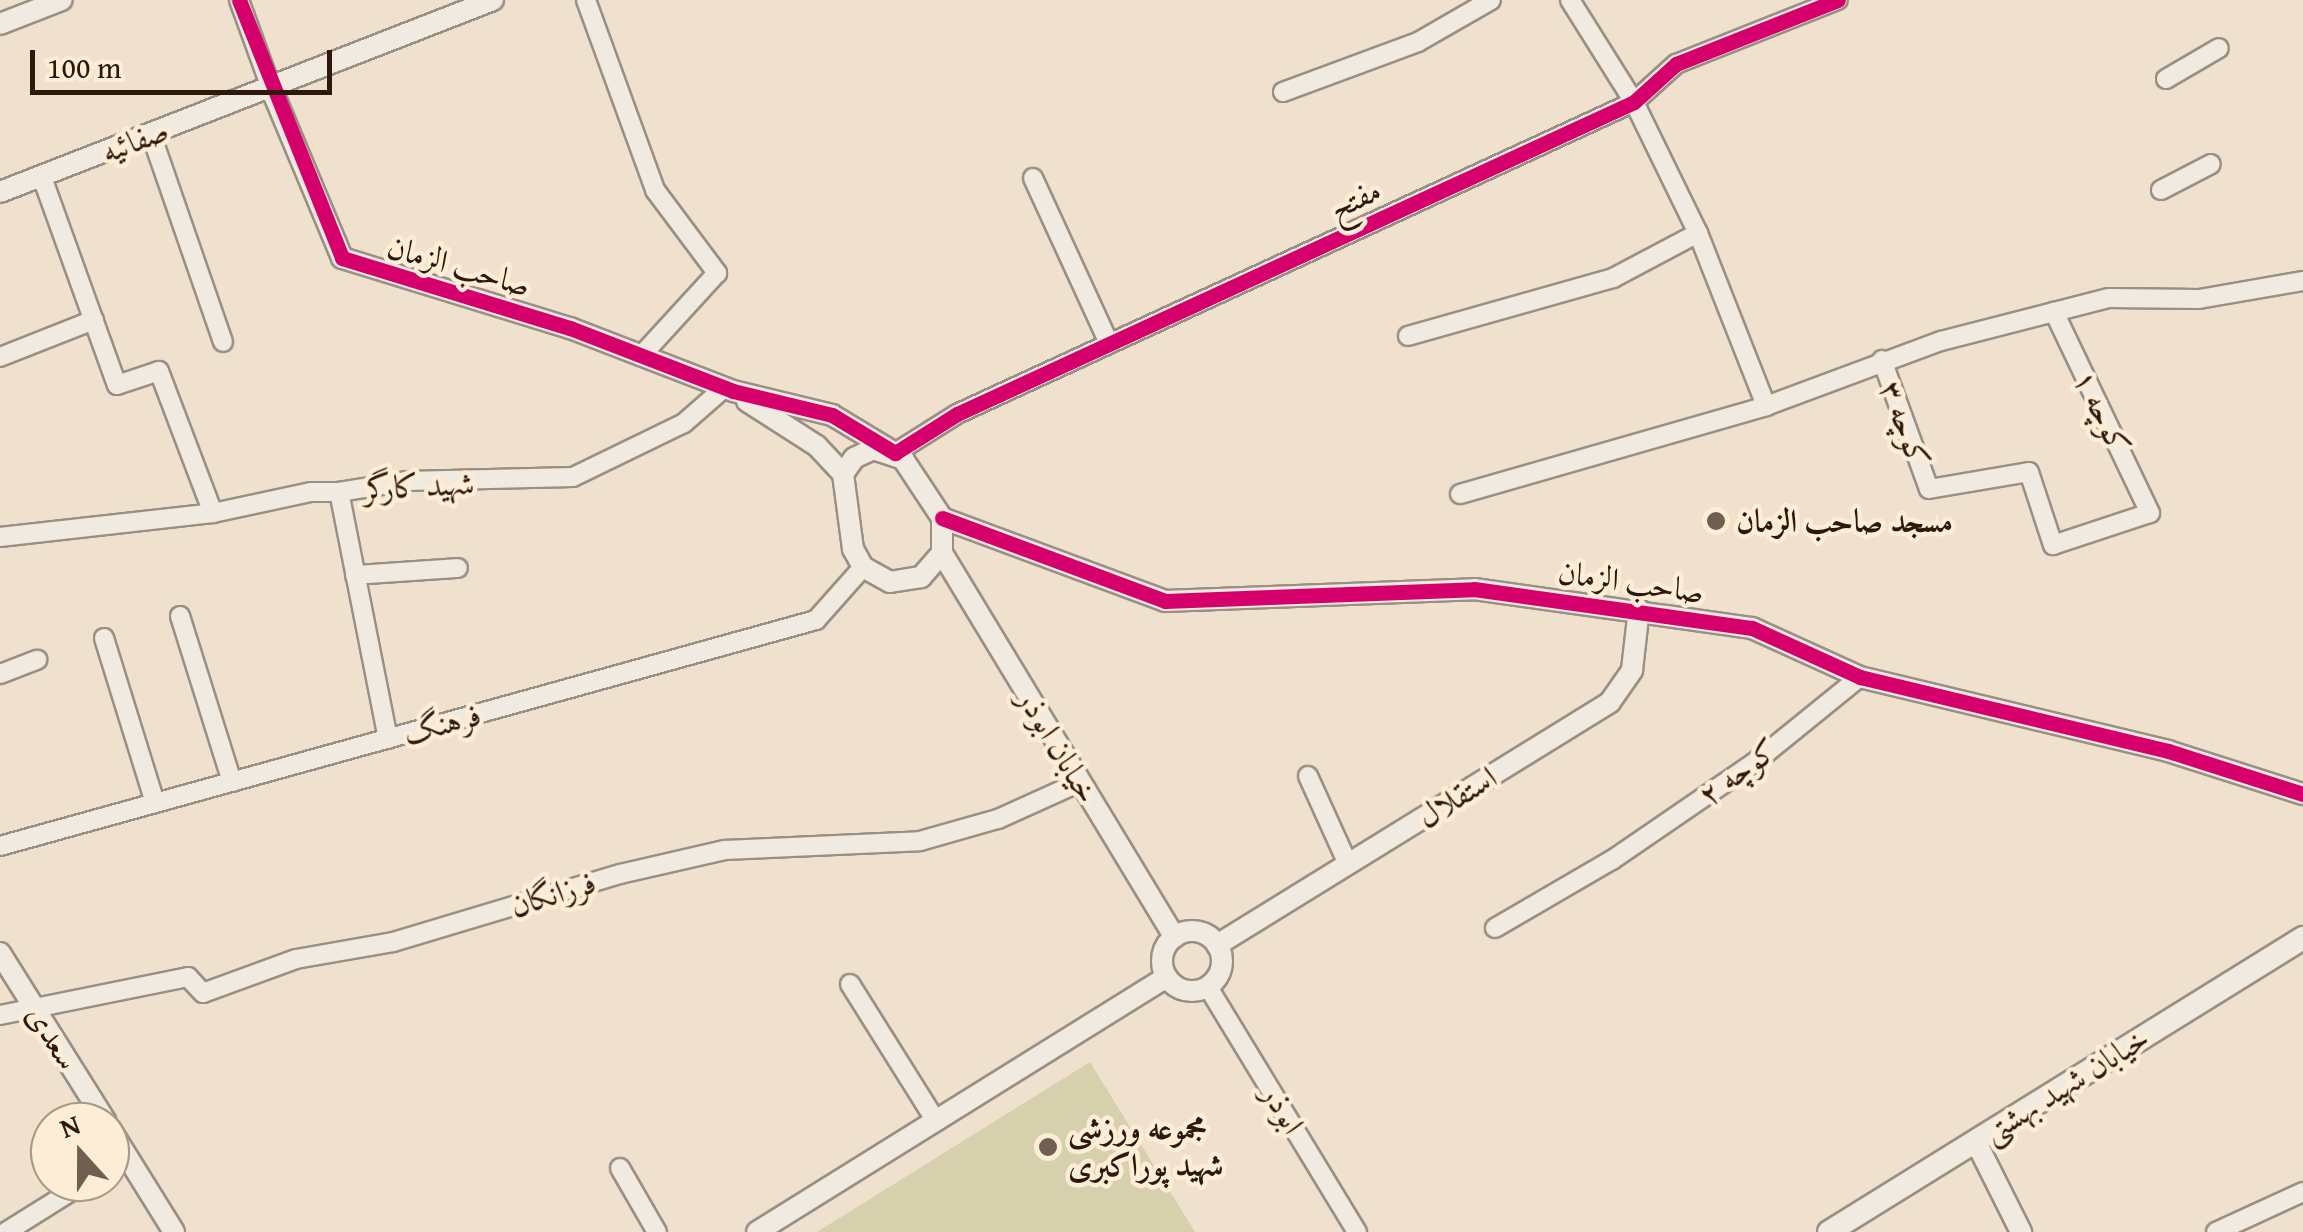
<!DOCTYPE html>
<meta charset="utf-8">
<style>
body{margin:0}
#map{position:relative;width:2303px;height:1232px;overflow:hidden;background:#efe1ce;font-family:"Gentium Book Plus",Amiri,serif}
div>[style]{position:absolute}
.green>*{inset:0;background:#d7d0ac}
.roads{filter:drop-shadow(2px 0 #9a8f83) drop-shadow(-2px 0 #9a8f83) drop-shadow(0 2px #9a8f83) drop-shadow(0 -2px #9a8f83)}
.minor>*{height:18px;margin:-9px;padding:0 9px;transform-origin:9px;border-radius:9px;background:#f1eae0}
.tertiary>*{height:20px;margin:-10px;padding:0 10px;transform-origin:10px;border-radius:10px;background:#f1eae0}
.tertiary>.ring{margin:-10px;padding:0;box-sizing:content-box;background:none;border:20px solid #f1eae0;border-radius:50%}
.secondary>*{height:22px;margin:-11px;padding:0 11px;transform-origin:11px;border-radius:11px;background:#f1eae0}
.cycleway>*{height:15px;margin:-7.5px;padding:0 7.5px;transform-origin:7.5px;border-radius:7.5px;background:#d6006c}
.dots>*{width:28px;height:28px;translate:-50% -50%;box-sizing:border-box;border:5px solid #feedd6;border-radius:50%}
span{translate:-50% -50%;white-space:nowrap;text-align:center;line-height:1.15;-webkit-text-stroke:9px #feedd6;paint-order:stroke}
.street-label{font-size:32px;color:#2d180c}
.poi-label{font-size:32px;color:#2d180c;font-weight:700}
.left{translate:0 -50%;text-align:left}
.north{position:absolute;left:30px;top:1102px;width:100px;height:100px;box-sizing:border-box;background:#feedd6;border:2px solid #aa9885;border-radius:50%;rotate:339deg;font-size:28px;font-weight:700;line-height:40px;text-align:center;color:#2d180c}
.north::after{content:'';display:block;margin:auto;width:35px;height:45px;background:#715e50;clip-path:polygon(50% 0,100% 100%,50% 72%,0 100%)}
.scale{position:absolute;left:30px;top:50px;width:302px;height:45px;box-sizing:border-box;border:5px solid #2d180c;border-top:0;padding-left:12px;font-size:30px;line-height:35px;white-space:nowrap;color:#2d180c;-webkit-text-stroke:8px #feedd6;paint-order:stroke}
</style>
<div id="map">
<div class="green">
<i style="clip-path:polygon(1090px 1062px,1195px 1232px,817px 1232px)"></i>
</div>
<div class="roads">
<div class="minor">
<i style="left:239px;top:0;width:94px;rotate:70deg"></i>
<i style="left:586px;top:0;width:202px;rotate:70deg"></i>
<i style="left:655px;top:190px;width:104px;rotate:53.2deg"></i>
<i style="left:717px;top:273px;width:113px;rotate:132.5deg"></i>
<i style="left:1570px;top:0;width:120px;rotate:57.9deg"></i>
<i style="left:1634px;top:102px;width:146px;rotate:64deg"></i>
<i style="left:1698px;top:233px;width:186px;rotate:68.5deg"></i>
<i style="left:2166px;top:79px;width:61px;rotate:-30.3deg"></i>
<i style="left:1283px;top:92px;width:144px;rotate:-20.3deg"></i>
<i style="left:1418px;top:42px;width:84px;rotate:-29.9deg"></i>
<i style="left:151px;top:134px;width:220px;rotate:70.9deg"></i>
<i style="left:42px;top:177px;width:221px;rotate:70.2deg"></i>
<i style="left:117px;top:385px;width:44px;rotate:-18.4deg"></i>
<i style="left:159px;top:371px;width:152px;rotate:69.2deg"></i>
<i style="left:213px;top:513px;width:100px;rotate:-12.1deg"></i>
<i style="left:311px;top:492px;width:28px"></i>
<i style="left:1033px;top:178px;width:182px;rotate:65.3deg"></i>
<i style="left:2161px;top:190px;width:56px;rotate:-27.5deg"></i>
<i style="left:1408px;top:336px;width:213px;rotate:-15.8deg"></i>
<i style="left:1613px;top:278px;width:96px;rotate:-27.9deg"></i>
<i style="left:0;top:357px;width:101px;rotate:-21.5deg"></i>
<i style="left:1882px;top:360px;width:137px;rotate:70deg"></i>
<i style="left:1929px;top:489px;width:101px;rotate:-9.6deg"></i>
<i style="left:2029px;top:472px;width:77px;rotate:71.8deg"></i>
<i style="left:2053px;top:545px;width:102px;rotate:-18.3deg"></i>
<i style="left:2150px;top:513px;width:223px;rotate:-115.5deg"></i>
<i style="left:895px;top:453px;width:73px;rotate:-32.2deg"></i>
<i style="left:957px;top:414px;width:745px;rotate:-24.74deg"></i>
<i style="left:1634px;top:102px;width:57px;rotate:-42.1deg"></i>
<i style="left:1676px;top:64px;width:174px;rotate:-21.6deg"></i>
<i style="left:1460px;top:494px;width:318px;rotate:-16deg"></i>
<i style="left:1766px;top:406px;width:187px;rotate:-20.4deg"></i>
<i style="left:1941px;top:341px;width:173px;rotate:-14.4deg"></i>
<i style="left:2109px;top:298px;width:90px;rotate:0.6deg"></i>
<i style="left:2199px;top:299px;width:106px;rotate:-9.8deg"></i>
<i style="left:0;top:537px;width:214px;rotate:-6.4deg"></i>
<i style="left:355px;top:575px;width:103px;rotate:-3.9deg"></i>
<i style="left:180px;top:616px;width:174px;rotate:72.6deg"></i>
<i style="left:104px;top:638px;width:173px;rotate:72.8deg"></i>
<i style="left:0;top:674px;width:40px;rotate:-21deg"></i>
<i style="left:388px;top:739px;width:252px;rotate:-101.2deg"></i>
<i style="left:339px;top:492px;width:68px;rotate:-9.3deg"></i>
<i style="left:406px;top:481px;width:167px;rotate:-1.4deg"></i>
<i style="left:573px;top:477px;width:123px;rotate:-25.9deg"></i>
<i style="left:684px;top:423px;width:53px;rotate:-41.2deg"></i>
<i style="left:1308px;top:776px;width:97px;rotate:65.6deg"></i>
<i style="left:0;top:846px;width:847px;rotate:-15.48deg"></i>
<i style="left:816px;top:620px;width:71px;rotate:-48.4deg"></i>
<i style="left:1495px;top:928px;width:135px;rotate:-30.2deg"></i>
<i style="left:1612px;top:860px;width:173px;rotate:-34.4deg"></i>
<i style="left:1755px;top:762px;width:135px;rotate:-39deg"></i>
<i style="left:850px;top:984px;width:162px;rotate:57.9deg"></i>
<i style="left:1208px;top:987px;width:287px;rotate:58.7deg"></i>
<i style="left:0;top:1015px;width:192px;rotate:-11.4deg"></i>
<i style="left:188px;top:977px;width:22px;rotate:47deg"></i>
<i style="left:203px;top:993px;width:99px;rotate:-20.1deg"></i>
<i style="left:296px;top:959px;width:98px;rotate:-9.9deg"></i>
<i style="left:393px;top:942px;width:237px;rotate:-16.7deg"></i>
<i style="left:620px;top:874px;width:108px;rotate:-12.9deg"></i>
<i style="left:725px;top:850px;width:195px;rotate:-2.6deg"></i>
<i style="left:920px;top:841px;width:81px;rotate:-15.8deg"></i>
<i style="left:998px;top:819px;width:90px;rotate:-24.3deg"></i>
<i style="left:620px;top:1168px;width:74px;rotate:60deg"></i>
<i style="left:6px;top:1232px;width:94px;rotate:-32deg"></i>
<i style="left:2216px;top:1232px;width:96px;rotate:-24.7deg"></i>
</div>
<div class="tertiary">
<i style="left:0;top:24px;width:66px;rotate:-21.2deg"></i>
<i style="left:271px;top:88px;width:184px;rotate:67.3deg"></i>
<i style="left:342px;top:258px;width:239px;rotate:17.1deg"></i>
<i style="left:570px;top:328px;width:175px;rotate:21.1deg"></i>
<i style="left:733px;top:391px;width:102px;rotate:13.6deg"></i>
<i style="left:832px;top:415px;width:74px;rotate:31.1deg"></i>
<i style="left:0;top:192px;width:529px;rotate:-21.28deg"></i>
<i style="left:747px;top:401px;width:83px;rotate:32.7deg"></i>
<i style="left:817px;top:446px;width:38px;rotate:47deg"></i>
<i style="left:873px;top:449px;width:32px;rotate:18deg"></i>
<i style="left:903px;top:459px;width:71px;rotate:56.5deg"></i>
<i style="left:942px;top:518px;width:35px;rotate:90deg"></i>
<i style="left:942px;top:553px;width:32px;rotate:131deg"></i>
<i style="left:921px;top:577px;width:31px;rotate:171deg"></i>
<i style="left:890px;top:582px;width:31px;rotate:-151deg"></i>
<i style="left:863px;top:567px;width:21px;rotate:-119deg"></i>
<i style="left:853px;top:549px;width:76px;rotate:-97.6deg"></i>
<i style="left:843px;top:474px;width:19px;rotate:-55deg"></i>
<i style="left:854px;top:458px;width:21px;rotate:-25deg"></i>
<i style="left:942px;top:518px;width:238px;rotate:20.4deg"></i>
<i style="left:1165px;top:601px;width:309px;rotate:-2.2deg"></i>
<i style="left:1474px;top:589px;width:281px;rotate:8deg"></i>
<i style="left:1752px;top:628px;width:119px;rotate:24.4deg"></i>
<i style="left:1860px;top:677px;width:317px;rotate:13.5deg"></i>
<i style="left:2168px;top:751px;width:142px;rotate:17.7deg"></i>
<i style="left:942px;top:553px;width:449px;rotate:58.8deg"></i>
<i class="ring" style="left:1162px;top:931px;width:40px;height:40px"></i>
<i style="left:1217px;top:945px;width:462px;rotate:-31.7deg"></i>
<i style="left:1610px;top:702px;width:39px;rotate:-55deg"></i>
<i style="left:1632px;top:670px;width:61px;rotate:-83.5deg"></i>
<i style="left:0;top:953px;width:199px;rotate:57.9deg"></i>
<i style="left:110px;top:1129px;width:121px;rotate:58.1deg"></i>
<i style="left:1976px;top:1142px;width:101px;rotate:63.4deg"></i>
<i style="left:757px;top:1232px;width:482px;rotate:-31.9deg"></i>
</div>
<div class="secondary">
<i style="left:1829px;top:1232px;width:558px;rotate:-31.81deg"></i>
</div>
</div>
<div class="cycleway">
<i style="left:239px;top:0;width:278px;rotate:68.2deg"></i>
<i style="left:342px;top:258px;width:239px;rotate:17.1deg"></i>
<i style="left:570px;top:328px;width:175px;rotate:21.1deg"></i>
<i style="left:733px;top:391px;width:102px;rotate:13.6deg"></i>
<i style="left:832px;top:415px;width:74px;rotate:31.1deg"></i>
<i style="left:895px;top:453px;width:73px;rotate:-32.2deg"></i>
<i style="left:957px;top:414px;width:745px;rotate:-24.74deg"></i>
<i style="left:1634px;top:102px;width:57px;rotate:-42.1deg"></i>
<i style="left:1676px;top:64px;width:174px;rotate:-21.6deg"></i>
<i style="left:942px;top:518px;width:238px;rotate:20.4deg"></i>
<i style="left:1165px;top:601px;width:309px;rotate:-2.2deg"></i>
<i style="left:1474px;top:589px;width:281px;rotate:8deg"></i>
<i style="left:1752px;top:628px;width:119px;rotate:24.4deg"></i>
<i style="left:1860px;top:677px;width:317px;rotate:13.5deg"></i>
<i style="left:2168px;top:751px;width:142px;rotate:17.7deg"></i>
</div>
<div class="dots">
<i style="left:1716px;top:521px;background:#715e50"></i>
<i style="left:1048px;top:1147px;background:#715e50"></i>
</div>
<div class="street-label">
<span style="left:135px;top:141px;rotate:-21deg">صفائیه</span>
<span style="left:1355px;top:199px;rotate:-25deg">مفتح</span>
<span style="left:459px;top:266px;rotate:16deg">صاحب الزمان</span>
<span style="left:2102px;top:412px;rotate:64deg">کوچه ۱</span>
<span style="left:1905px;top:424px;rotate:70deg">کوچه ۳</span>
<span style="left:419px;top:486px;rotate:-3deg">شهید کارگر</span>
<span style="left:1631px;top:582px;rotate:8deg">صاحب الزمان</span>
<span style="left:442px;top:724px;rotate:-15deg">فرهنگ</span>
<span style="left:1058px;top:746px;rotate:59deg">خیابان ابوذر</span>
<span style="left:1738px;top:772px;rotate:-36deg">کوچه ۲</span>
<span style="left:1457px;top:797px;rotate:-32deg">استقلال</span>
<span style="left:553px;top:894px;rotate:-17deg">فرزانگان</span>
<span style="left:53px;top:1037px;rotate:58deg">سعدی</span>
<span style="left:2066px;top:1085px;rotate:-32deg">خیابان شهید بهشتی</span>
<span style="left:1283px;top:1109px;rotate:59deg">ابوذر</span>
</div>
<div class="poi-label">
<span class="left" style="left:1736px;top:521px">مسجد صاحب الزمان</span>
<span class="left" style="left:1068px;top:1147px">مجموعه ورزشی<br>شهید پوراکبری</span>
</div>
<div class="north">N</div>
<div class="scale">100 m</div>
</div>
